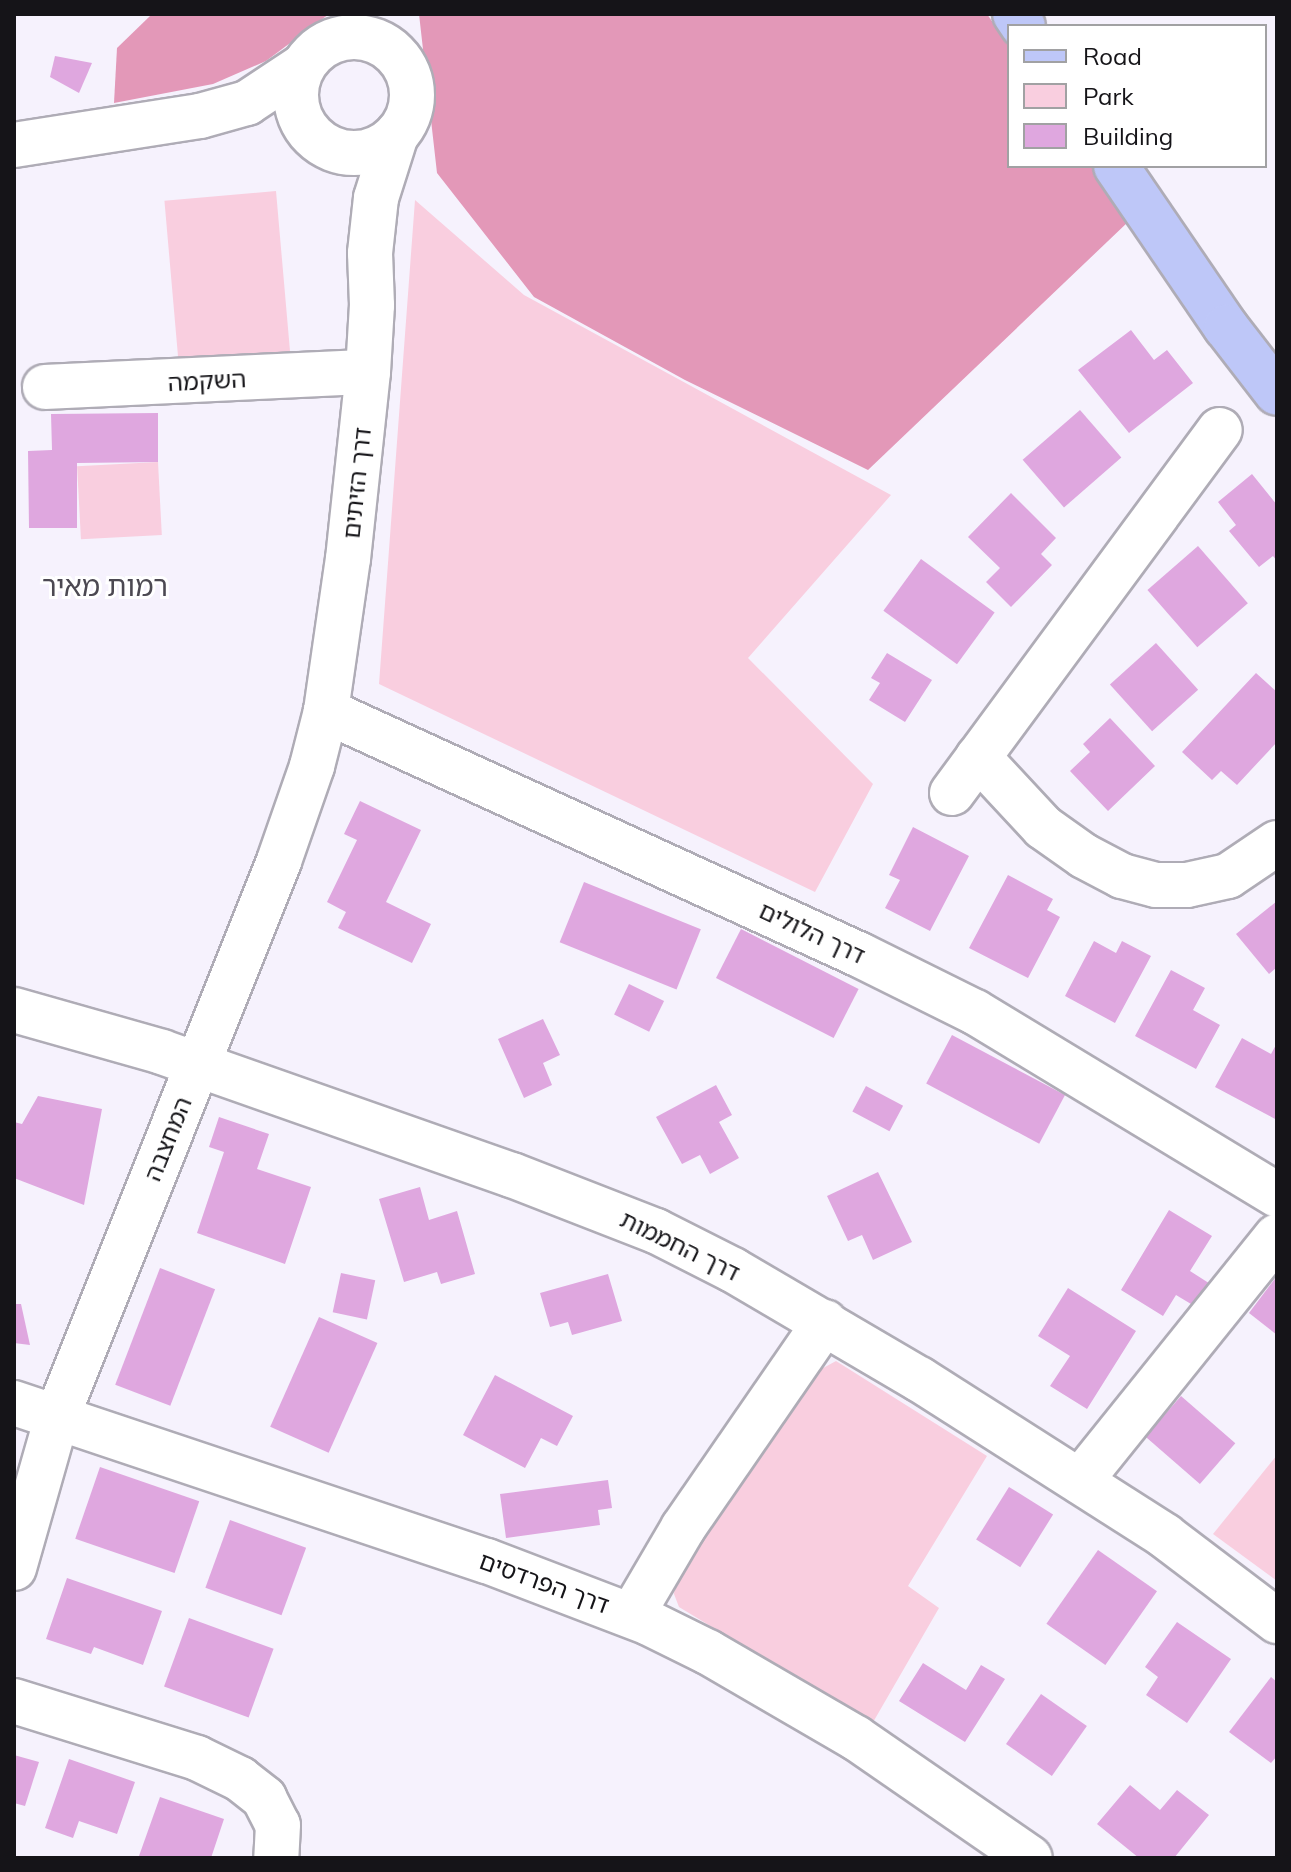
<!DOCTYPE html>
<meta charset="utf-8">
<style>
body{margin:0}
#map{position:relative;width:1291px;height:1872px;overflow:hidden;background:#f6f2fd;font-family:Mulish,"Noto Sans Hebrew",sans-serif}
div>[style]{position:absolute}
.green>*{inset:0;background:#f9cedf;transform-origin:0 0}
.forest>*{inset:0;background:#e398b8}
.building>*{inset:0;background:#dfa7df;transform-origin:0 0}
.roads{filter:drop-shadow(2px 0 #afacb6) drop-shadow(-2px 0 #afacb6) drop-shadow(0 2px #afacb6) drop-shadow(0 -2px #afacb6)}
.minor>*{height:44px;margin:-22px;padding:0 22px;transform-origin:22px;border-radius:22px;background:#fff}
.minor>.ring{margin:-22px;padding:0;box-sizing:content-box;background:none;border:44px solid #fff;border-radius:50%}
.major>*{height:44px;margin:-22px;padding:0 22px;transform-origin:22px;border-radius:22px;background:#bec7f8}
span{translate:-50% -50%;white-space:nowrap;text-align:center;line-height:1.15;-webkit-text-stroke:6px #fff;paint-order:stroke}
.street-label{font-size:24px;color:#151418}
.quarter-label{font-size:28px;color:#4c4952}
.frame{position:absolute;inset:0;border:16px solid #151418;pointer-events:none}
.legend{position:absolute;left:1007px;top:24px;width:260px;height:144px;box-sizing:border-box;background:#fff;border:2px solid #a1a1a3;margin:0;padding:10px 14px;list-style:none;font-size:24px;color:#151418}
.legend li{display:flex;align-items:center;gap:16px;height:40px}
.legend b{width:40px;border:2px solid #a1a1a3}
</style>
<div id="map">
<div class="green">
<i style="left:276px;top:191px;width:164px;height:112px;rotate:85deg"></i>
<i style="clip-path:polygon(415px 200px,524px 295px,891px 495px,748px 658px,873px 784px,815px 892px,379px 684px)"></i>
<i style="left:158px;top:462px;width:73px;height:81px;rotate:87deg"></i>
<i style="clip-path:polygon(836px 1361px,987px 1456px,908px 1586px,939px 1608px,872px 1724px,679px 1607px,674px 1594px,675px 1583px,814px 1373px)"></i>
<i style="clip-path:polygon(1277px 1455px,1277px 1581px,1213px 1534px)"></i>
</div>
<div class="forest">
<i style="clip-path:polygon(162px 14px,329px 14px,266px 61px,213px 84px,114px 103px,117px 48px,150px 16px)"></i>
<i style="clip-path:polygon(419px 14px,987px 14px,1009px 46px,1009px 166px,1091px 166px,1129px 221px,868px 470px,685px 380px,534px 297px,437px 173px)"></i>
</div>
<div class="building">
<i style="clip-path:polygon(55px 56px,92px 63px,79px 93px,50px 77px)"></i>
<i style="clip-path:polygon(1131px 330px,1154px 360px,1167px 350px,1193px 383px,1129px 433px,1078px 370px)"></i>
<i style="left:1080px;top:410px;width:63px;height:76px;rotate:49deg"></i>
<i style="clip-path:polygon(158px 413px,158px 462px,77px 463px,77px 528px,29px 528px,28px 451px,52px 450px,51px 414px)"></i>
<i style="clip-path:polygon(1252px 474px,1277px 505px,1277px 561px,1273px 556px,1259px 567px,1229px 531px,1236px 525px,1218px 502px)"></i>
<i style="clip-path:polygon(1011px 493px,1056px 538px,1041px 554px,1052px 565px,1011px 607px,986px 582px,1000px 568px,968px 537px)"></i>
<i style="left:1198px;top:546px;width:76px;height:67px;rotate:49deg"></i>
<i style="left:921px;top:559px;width:91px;height:64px;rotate:36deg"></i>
<i style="left:1156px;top:643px;width:63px;height:62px;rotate:48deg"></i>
<i style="clip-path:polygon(887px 653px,932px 680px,905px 722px,869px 700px,880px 683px,871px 678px)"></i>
<i style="clip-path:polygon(1256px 673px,1277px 692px,1277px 742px,1237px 785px,1221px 771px,1212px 780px,1182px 752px)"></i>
<i style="clip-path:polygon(1110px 718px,1155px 766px,1108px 811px,1070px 771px,1090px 752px,1083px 744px)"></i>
<i style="clip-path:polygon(360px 801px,421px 830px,386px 902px,431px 924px,412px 963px,338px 928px,346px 912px,327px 902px,357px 840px,344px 834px)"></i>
<i style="clip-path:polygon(913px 827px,969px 856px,930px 931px,885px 908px,900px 880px,889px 875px)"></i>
<i style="clip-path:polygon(1008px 875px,1053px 899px,1047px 910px,1060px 917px,1028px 978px,969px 948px)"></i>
<i style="left:584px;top:882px;width:126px;height:65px;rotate:22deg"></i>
<i style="clip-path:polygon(1277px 901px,1277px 967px,1269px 974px,1236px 934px)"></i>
<i style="left:741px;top:929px;width:132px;height:55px;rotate:27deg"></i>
<i style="clip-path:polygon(1094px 941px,1116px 953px,1122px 941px,1151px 956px,1115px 1023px,1065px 996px)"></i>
<i style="clip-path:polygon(1171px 970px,1205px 988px,1193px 1010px,1220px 1025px,1196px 1069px,1135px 1036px)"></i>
<i style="left:629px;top:984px;width:39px;height:34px;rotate:26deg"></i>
<i style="clip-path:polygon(543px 1019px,560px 1055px,543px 1063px,552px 1085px,524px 1098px,498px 1039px)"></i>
<i style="left:952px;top:1035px;width:128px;height:55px;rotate:28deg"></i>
<i style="clip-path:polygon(1242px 1038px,1271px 1054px,1277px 1043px,1277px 1120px,1215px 1087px)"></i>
<i style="clip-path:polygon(716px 1085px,732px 1115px,719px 1122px,739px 1158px,710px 1174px,700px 1155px,682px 1164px,656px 1117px)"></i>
<i style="left:866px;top:1086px;width:42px;height:29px;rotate:28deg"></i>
<i style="clip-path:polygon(38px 1096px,102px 1109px,84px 1205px,14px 1178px,14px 1122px,22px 1124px)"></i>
<i style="clip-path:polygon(219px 1117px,269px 1134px,257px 1169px,311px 1187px,285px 1264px,197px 1233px,224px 1152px,209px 1147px)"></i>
<i style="clip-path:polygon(878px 1172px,912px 1242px,873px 1260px,862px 1235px,848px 1241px,827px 1196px)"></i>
<i style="clip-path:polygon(420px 1187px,429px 1220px,457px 1211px,475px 1274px,441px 1284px,437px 1272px,404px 1282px,379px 1199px)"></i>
<i style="clip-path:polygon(1169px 1210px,1212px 1236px,1190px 1271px,1215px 1287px,1201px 1310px,1176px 1295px,1163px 1316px,1121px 1290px)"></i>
<i style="left:160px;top:1268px;width:59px;height:125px;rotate:21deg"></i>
<i style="left:341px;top:1273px;width:35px;height:40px;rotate:12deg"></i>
<i style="clip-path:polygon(608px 1274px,622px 1321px,572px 1335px,568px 1322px,550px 1327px,540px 1293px)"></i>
<i style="clip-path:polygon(1277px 1276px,1277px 1335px,1249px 1313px)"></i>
<i style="clip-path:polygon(1068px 1288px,1136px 1331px,1087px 1409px,1050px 1386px,1070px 1356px,1038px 1336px)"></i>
<i style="clip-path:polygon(14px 1304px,21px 1304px,30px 1345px,14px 1343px)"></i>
<i style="left:319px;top:1317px;width:64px;height:120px;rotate:24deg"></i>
<i style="clip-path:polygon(495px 1375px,573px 1416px,557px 1446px,541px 1438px,525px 1468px,463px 1435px)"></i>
<i style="left:1181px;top:1396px;width:72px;height:54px;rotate:41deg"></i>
<i style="left:100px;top:1467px;width:105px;height:76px;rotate:19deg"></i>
<i style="clip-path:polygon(608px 1480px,612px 1508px,598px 1510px,600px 1525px,506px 1538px,500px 1494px)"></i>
<i style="left:1009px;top:1487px;width:52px;height:62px;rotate:32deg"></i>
<i style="left:230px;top:1520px;width:81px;height:72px;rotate:20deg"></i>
<i style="left:1098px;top:1550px;width:72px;height:90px;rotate:35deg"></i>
<i style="clip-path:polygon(67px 1578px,162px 1611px,143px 1665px,94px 1647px,91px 1654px,46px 1639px)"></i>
<i style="left:189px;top:1618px;width:90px;height:73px;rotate:20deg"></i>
<i style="clip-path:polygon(1177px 1622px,1231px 1659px,1187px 1723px,1146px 1695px,1158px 1677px,1145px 1667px)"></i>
<i style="clip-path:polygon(923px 1663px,966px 1690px,981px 1665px,1005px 1679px,965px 1742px,899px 1701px)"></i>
<i style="clip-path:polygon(1271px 1677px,1277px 1682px,1277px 1756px,1271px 1763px,1229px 1732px)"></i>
<i style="left:1041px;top:1694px;width:56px;height:61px;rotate:35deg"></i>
<i style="clip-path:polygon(14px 1755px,39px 1762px,25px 1806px,14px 1803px)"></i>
<i style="clip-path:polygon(69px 1759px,135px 1782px,117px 1834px,79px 1821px,73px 1838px,45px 1828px)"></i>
<i style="clip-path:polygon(1130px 1785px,1160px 1810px,1177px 1790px,1209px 1815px,1174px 1858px,1139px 1858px,1097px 1824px)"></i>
<i style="clip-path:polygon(160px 1797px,224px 1819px,211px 1858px,139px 1856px)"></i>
</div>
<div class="roads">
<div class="minor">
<i class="ring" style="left:296px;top:37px;width:72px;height:72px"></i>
<i style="left:14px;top:145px;width:188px;rotate:-8.9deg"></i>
<i style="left:200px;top:116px;width:49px;rotate:-15.5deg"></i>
<i style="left:247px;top:103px;width:67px;rotate:-33.5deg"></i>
<i style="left:45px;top:387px;width:323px;rotate:-2.7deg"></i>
<i style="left:326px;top:711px;width:587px;rotate:24.56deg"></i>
<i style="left:860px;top:955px;width:128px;rotate:26.4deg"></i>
<i style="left:975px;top:1012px;width:353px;rotate:31.2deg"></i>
<i style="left:978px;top:757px;width:96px;rotate:47.1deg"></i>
<i style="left:1043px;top:827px;width:50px;rotate:35.3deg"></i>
<i style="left:1084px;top:856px;width:43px;rotate:27.8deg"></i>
<i style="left:1122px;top:876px;width:35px;rotate:15deg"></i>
<i style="left:1156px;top:885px;width:31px"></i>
<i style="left:1187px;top:885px;width:42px;rotate:-12.4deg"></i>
<i style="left:1228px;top:876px;width:59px;rotate:-34deg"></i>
<i style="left:952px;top:793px;width:451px;rotate:-53.6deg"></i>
<i style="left:14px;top:1010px;width:154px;rotate:15.8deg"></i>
<i style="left:162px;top:1052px;width:371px;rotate:19.4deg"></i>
<i style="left:512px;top:1175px;width:155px;rotate:21.3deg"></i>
<i style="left:656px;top:1231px;width:86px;rotate:26.9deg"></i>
<i style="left:733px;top:1270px;width:216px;rotate:30.4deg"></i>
<i style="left:919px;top:1379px;width:292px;rotate:32.5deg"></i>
<i style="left:1165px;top:1536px;width:141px;rotate:37.2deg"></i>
<i style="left:14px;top:1403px;width:499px;rotate:18.5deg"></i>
<i style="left:487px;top:1561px;width:173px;rotate:20.9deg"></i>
<i style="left:649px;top:1623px;width:66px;rotate:26.2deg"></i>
<i style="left:708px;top:1652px;width:171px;rotate:30.2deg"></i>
<i style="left:856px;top:1738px;width:211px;rotate:34.6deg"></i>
<i style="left:1080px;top:1481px;width:314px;rotate:-51.2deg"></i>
<i style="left:14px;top:1568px;width:157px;rotate:-74.1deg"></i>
<i style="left:57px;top:1417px;width:599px;rotate:-68.23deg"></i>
<i style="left:279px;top:861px;width:101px;rotate:-70.8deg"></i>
<i style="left:312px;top:766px;width:57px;rotate:-75.7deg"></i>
<i style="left:326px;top:711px;width:154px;rotate:-81.8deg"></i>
<i style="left:348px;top:559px;width:188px;rotate:-83.9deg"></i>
<i style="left:368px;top:372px;width:67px;rotate:-86.6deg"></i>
<i style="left:372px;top:305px;width:52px;rotate:-92.2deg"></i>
<i style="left:370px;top:253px;width:55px;rotate:-83.8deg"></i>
<i style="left:376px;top:198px;width:66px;rotate:-72.4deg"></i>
<i style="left:632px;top:1615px;width:101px;rotate:-59.6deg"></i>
<i style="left:683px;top:1528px;width:250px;rotate:-55.4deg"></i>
<i style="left:14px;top:1701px;width:192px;rotate:17.3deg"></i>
<i style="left:197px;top:1758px;width:48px;rotate:26deg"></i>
<i style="left:240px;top:1779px;width:31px;rotate:38deg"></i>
<i style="left:264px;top:1798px;width:30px;rotate:63deg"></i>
<i style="left:278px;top:1825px;width:33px;rotate:93deg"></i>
</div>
<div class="major">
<i style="left:1015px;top:14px;width:14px;rotate:56deg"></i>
<i style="left:1116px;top:166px;width:195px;rotate:55.7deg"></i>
<i style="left:1226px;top:327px;width:83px;rotate:52.3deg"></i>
</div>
</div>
<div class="street-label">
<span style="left:207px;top:381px;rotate:-3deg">השקמה</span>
<span style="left:357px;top:483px;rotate:-84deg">דרך הזיתים</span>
<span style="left:812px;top:933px;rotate:25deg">דרך הלולים</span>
<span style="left:168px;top:1139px;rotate:-68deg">המחצבה</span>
<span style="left:680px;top:1246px;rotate:26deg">דרך החממות</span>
<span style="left:544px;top:1583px;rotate:20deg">דרך הפרדסים</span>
</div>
<div class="quarter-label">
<span style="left:105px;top:586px">רמות מאיר</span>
</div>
<div class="frame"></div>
<ul class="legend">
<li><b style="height:10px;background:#bec7f8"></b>Road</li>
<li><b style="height:22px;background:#f9cedf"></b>Park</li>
<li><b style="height:22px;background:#dfa7df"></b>Building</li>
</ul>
</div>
